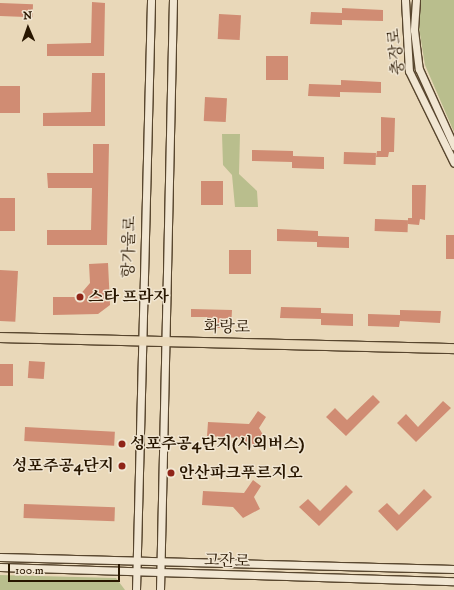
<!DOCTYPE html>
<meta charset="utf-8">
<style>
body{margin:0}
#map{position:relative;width:454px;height:590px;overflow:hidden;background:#e9d8b9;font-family:"IM FELL DW Pica","Noto Serif KR",serif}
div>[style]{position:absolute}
.green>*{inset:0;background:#b9be8d}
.building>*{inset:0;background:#d08c73;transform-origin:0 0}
.roads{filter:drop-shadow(1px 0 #58462e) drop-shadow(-1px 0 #58462e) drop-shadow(0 1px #58462e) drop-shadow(0 -1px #58462e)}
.minor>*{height:7px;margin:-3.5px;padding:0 3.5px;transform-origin:3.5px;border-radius:3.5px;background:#f1e6d2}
.major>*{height:9px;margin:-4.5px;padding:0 4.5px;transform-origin:4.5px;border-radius:4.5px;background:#e9d8b9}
.dots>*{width:11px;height:11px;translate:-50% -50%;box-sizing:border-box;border:2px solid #f1e6d2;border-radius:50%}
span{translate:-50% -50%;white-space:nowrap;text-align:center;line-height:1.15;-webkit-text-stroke:3px #f1e6d2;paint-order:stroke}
.street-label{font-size:16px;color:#281600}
.poi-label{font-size:16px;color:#281600;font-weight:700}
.left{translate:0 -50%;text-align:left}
.right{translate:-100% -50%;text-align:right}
.north{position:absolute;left:8px;top:8px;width:40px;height:40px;-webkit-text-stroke:3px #f1e6d2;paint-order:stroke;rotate:358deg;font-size:11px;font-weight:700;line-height:16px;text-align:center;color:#281600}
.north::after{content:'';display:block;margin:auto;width:14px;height:18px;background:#281600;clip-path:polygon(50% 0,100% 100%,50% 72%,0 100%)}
.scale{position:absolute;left:8px;top:564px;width:112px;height:18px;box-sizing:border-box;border:2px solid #281600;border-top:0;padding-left:5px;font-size:12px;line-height:14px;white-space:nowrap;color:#281600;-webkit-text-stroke:3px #f1e6d2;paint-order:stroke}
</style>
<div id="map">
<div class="green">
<i style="clip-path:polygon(421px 0,454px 0,454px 132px,425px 65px,419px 28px)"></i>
<i style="clip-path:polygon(222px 134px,240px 134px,239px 174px,257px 191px,258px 207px,235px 207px,232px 175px,223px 165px)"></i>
<i style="clip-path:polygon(0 575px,116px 578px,125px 590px,0 590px)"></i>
</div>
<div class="building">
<i style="clip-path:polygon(92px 2px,105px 3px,104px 56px,47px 56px,47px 44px,91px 43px)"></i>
<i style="left:0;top:3px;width:33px;height:13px;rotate:2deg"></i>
<i style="clip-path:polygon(342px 8px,383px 10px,383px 21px,342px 20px,342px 25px,310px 24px,311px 12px,342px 13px)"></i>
<i style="left:219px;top:14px;width:22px;height:25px;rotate:3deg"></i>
<i style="left:266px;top:56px;width:22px;height:24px"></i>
<i style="clip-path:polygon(92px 73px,105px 73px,105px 126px,43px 126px,43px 113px,91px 112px)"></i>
<i style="clip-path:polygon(341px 80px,381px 82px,381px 93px,340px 92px,340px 97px,308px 96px,309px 84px,341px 85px)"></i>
<i style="left:0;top:86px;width:20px;height:27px"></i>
<i style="left:205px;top:97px;width:22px;height:24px;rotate:3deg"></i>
<i style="clip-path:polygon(381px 117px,395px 118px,394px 152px,389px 152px,388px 157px,376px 157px,377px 151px,381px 151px)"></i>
<i style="clip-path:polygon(93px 144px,109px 144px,107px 245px,47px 245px,47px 230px,91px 230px,92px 188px,48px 188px,47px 173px,93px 173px)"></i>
<i style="clip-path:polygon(252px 150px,293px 151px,293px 156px,324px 157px,324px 169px,292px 168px,292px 162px,252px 161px)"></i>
<i style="left:344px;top:152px;width:32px;height:12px;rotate:2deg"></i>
<i style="left:201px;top:181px;width:22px;height:24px"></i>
<i style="clip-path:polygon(412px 185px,426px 185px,425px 220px,420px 219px,419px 225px,408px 224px,408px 218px,412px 218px)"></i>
<i style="left:0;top:198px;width:15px;height:33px"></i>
<i style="left:375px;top:219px;width:33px;height:12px;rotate:2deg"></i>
<i style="clip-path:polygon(277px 229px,318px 231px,318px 236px,349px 237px,349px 248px,317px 247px,317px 242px,277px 241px)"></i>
<i style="left:446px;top:235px;width:8px;height:24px"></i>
<i style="left:229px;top:250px;width:22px;height:24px"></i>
<i style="clip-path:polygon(108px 263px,110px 305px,98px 314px,53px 315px,53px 297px,78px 297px,90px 283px,89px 264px)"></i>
<i style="left:0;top:270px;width:18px;height:51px;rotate:3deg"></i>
<i style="clip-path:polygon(281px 307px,321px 308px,321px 313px,353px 314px,353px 326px,321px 325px,321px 319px,280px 318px)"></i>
<i style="clip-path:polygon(191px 309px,232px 310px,231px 328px,206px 328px,207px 317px,191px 317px)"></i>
<i style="clip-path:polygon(400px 310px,441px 311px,440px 323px,400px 321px,399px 327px,368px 326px,368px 314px,400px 315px)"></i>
<i style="left:29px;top:361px;width:16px;height:17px;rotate:4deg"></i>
<i style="left:0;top:364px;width:13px;height:22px"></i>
<i style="clip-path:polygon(373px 395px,380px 402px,346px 436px,326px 417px,335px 408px,347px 420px)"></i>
<i style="clip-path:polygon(443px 401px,451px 408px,416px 442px,397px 423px,406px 414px,418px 427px)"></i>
<i style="clip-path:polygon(258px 411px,266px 417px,259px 428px,266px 440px,248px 449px,239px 438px,207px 436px,208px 422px,249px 424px)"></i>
<i style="left:25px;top:427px;width:90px;height:14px;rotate:3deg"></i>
<i style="clip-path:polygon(253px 480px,261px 486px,254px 497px,260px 509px,243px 518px,233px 507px,202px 505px,203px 491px,244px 493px)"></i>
<i style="clip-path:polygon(346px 485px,353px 492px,319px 526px,299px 507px,308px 499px,320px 511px)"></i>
<i style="clip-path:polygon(424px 489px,432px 497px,397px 531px,378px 511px,387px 503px,399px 515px)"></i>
<i style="left:24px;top:504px;width:91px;height:14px;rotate:2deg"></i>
</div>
<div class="roads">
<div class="minor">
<i style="left:405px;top:0;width:71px;rotate:86.8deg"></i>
<i style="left:409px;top:71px;width:102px;rotate:63.9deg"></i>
<i style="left:416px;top:0;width:30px;rotate:94deg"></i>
<i style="left:414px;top:30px;width:39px;rotate:83deg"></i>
<i style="left:419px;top:69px;width:85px;rotate:65.6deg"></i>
<i style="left:0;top:557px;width:454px;rotate:1.5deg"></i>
<i style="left:0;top:567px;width:454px;rotate:1.8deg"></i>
<i style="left:136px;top:590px;width:590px;rotate:-88.54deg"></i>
<i style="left:160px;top:590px;width:590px;rotate:-88.74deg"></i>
</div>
<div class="major">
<i style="left:0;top:337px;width:454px;rotate:1.4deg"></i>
</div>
</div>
<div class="dots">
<i style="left:80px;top:297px;background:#8f2418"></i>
<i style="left:122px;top:444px;background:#8f2418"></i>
<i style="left:122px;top:466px;background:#8f2418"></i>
<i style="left:171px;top:473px;background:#8f2418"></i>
</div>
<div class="street-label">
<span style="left:396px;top:52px;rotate:-96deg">충장로</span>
<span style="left:129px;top:247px;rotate:-88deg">항가울로</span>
<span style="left:227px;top:327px;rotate:1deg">화랑로</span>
<span style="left:227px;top:561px;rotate:2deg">고잔로</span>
</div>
<div class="poi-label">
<span class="left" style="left:88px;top:297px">스타 프라자</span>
<span class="left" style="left:130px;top:444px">성포주공4단지(시외버스)</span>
<span class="right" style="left:114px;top:466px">성포주공4단지</span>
<span class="left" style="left:179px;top:473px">안산파크푸르지오</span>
</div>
<div class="north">N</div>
<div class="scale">100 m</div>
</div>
